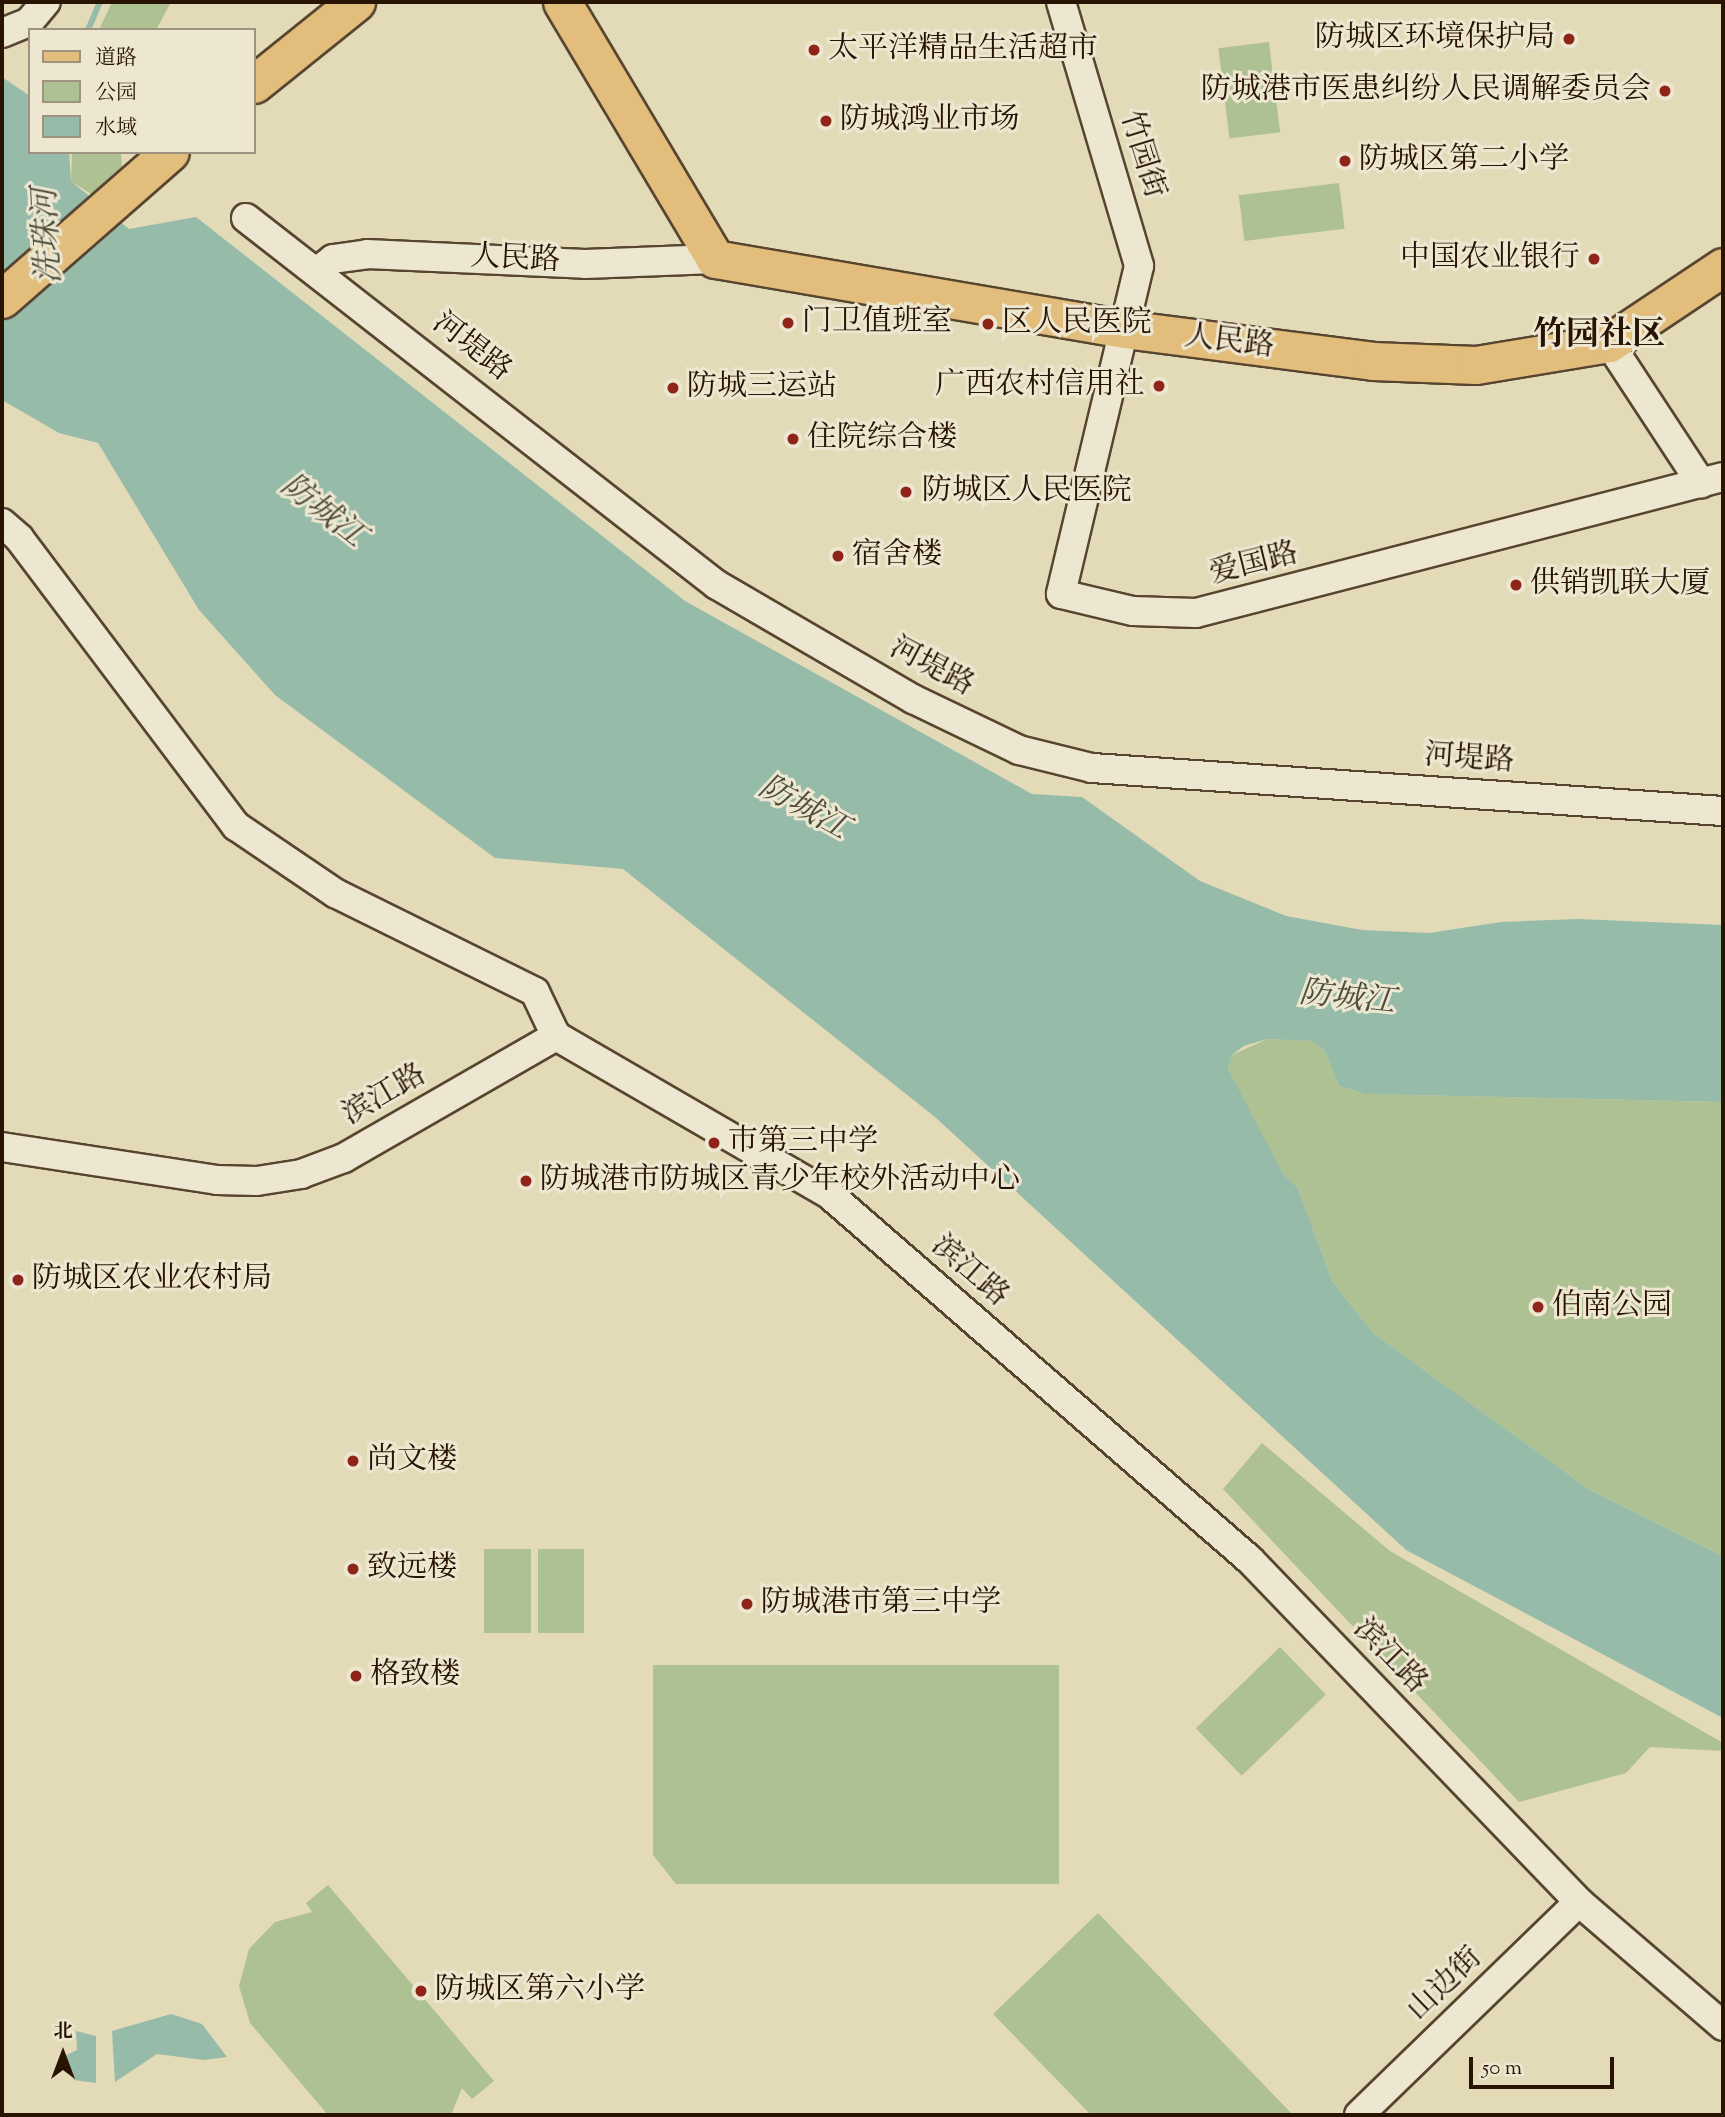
<!DOCTYPE html>
<meta charset="utf-8">
<style>
body{margin:0}
#map{position:relative;width:1725px;height:2117px;overflow:hidden;background:#e3dab8;font-family:"Sorts Mill Goudy","Noto Serif SC",serif}
div>[style]{position:absolute}
.green>*{inset:0;background:#aec193;transform-origin:0 0}
.water>*{inset:0;background:#96bba9}
.stream>*{height:6px;margin:-3px;padding:0 3px;transform-origin:3px;border-radius:3px;background:#96bba9}
.roads{filter:drop-shadow(2px 0 #584530) drop-shadow(-2px 0 #584530) drop-shadow(0 2px #584530) drop-shadow(0 -2px #584530)}
.minor>*{height:28px;margin:-14px;padding:0 14px;transform-origin:14px;border-radius:14px;background:#ede7d1}
.major>*{height:37px;margin:-18.5px;padding:0 18.5px;transform-origin:18.5px;border-radius:18.5px;background:#e2bd7c}
.dots>*{width:19px;height:19px;translate:-50% -50%;box-sizing:border-box;border:4px solid #ede7d1;border-radius:50%}
span{translate:-50% -50%;white-space:nowrap;text-align:center;line-height:1.15;-webkit-text-stroke:6px #ede7d1;paint-order:stroke}
.poi-label{font-size:30px;color:#291303}
.right{translate:-100% -50%;text-align:right}
.left{translate:0 -50%;text-align:left}
.street-label{font-size:30px;color:#291303}
.water-label{font-size:32px;color:#4f4e3d;font-style:italic}
.quarter-label{font-size:33px;color:#291303;font-weight:700}
.frame{position:absolute;inset:0;border:4px solid #291303;pointer-events:none}
.legend{position:absolute;left:28px;top:28px;width:228px;height:126px;box-sizing:border-box;background:#ede7d1;border:2px solid #9f927f;margin:0;padding:9px 12px;list-style:none;font-size:21px;color:#291303}
.legend li{display:flex;align-items:center;gap:14px;height:35px}
.legend b{width:35px;border:2px solid #9f927f}
.north{position:absolute;left:28px;top:2019px;width:70px;height:70px;-webkit-text-stroke:5px #ede7d1;paint-order:stroke;rotate:0deg;font-size:19px;font-weight:700;line-height:28px;text-align:center;color:#291303}
.north::after{content:'';display:block;margin:auto;width:24px;height:32px;background:#291303;clip-path:polygon(50% 0,100% 100%,50% 72%,0 100%)}
.scale{position:absolute;left:1469px;top:2057px;width:145px;height:32px;box-sizing:border-box;border:4px solid #291303;border-top:0;padding-left:9px;font-size:21px;line-height:24px;white-space:nowrap;color:#291303;-webkit-text-stroke:5px #ede7d1;paint-order:stroke}
</style>
<div id="map">
<div class="green">
<i style="clip-path:polygon(112px 2px,171px 2px,156px 30px,99px 30px)"></i>
<i style="left:1269px;top:42px;width:91px;height:51px;rotate:83deg"></i>
<i style="clip-path:polygon(72px 152px,121px 152px,122px 167px,91px 194px,71px 181px)"></i>
<i style="left:1339px;top:183px;width:46px;height:101px;rotate:83deg"></i>
<i style="clip-path:polygon(1267px 1039px,1312px 1041px,1325px 1051px,1339px 1086px,1365px 1094px,1723px 1102px,1723px 1556px,1590px 1490px,1373px 1333px,1332px 1281px,1298px 1188px,1283px 1174px,1233px 1084px,1228px 1069px,1232px 1055px)"></i>
<i style="clip-path:polygon(1262px 1443px,1390px 1551px,1723px 1743px,1723px 1751px,1650px 1747px,1626px 1773px,1519px 1802px,1223px 1489px)"></i>
<i style="left:484px;top:1549px;width:47px;height:84px"></i>
<i style="left:538px;top:1549px;width:46px;height:84px"></i>
<i style="left:1280px;top:1647px;width:66px;height:117px;rotate:46deg"></i>
<i style="clip-path:polygon(653px 1665px,1059px 1665px,1059px 1884px,676px 1884px,653px 1855px)"></i>
<i style="clip-path:polygon(328px 1885px,494px 2081px,472px 2099px,462px 2088px,451px 2115px,328px 2115px,250px 2023px,239px 1986px,249px 1949px,275px 1922px,312px 1912px,306px 1903px)"></i>
<i style="clip-path:polygon(1098px 1913px,1293px 2115px,1091px 2115px,993px 2014px)"></i>
</div>
<div class="water">
<i style="clip-path:polygon(2px 77px,30px 96px,30px 152px,69px 152px,71px 181px,129px 229px,196px 217px,685px 601px,1032px 794px,1082px 797px,1200px 881px,1286px 916px,1362px 930px,1429px 933px,1501px 922px,1578px 919px,1723px 925px,1723px 1102px,1365px 1094px,1339px 1086px,1325px 1051px,1312px 1041px,1267px 1039px,1244px 1046px,1232px 1055px,1228px 1069px,1283px 1174px,1298px 1188px,1332px 1281px,1373px 1333px,1590px 1490px,1723px 1556px,1723px 1718px,1406px 1550px,935px 1117px,623px 869px,495px 858px,275px 695px,199px 610px,98px 443px,59px 433px,2px 400px)"></i>
<i style="clip-path:polygon(171px 2014px,202px 2024px,227px 2057px,204px 2060px,157px 2054px,115px 2082px,112px 2031px)"></i>
<i style="clip-path:polygon(76px 2031px,96px 2036px,96px 2083px,74px 2080px,61px 2058px,77px 2050px)"></i>
</div>
<div class="stream">
<i style="left:88px;top:30px;width:30px;rotate:-67deg"></i>
</div>
<div class="roads">
<div class="minor">
<i style="left:1061px;top:2px;width:275px;rotate:73.5deg"></i>
<i style="left:1139px;top:266px;width:337px;rotate:103.4deg"></i>
<i style="left:1061px;top:594px;width:74px;rotate:13.3deg"></i>
<i style="left:1133px;top:611px;width:63px;rotate:1.8deg"></i>
<i style="left:1196px;top:613px;width:544px;rotate:-14.47deg"></i>
<i style="left:2px;top:33px;width:29px;rotate:-22deg"></i>
<i style="left:29px;top:22px;width:26px;rotate:-50deg"></i>
<i style="left:246px;top:218px;width:597px;rotate:37.93deg"></i>
<i style="left:717px;top:585px;width:227px;rotate:30.2deg"></i>
<i style="left:913px;top:699px;width:118px;rotate:25.7deg"></i>
<i style="left:1019px;top:750px;width:75px;rotate:13.9deg"></i>
<i style="left:1092px;top:768px;width:632px;rotate:3.9deg"></i>
<i style="left:319px;top:270px;width:18px;rotate:-38deg"></i>
<i style="left:333px;top:259px;width:34px;rotate:-8deg"></i>
<i style="left:367px;top:254px;width:218px;rotate:2.6deg"></i>
<i style="left:585px;top:264px;width:130px;rotate:-2.2deg"></i>
<i style="left:1609px;top:343px;width:168px;rotate:56.7deg"></i>
<i style="left:2px;top:523px;width:23px;rotate:41deg"></i>
<i style="left:19px;top:538px;width:361px;rotate:53deg"></i>
<i style="left:236px;top:826px;width:120px;rotate:34.1deg"></i>
<i style="left:335px;top:893px;width:223px;rotate:26.3deg"></i>
<i style="left:535px;top:992px;width:49px;rotate:64.5deg"></i>
<i style="left:556px;top:1036px;width:317px;rotate:30.1deg"></i>
<i style="left:830px;top:1195px;width:556px;rotate:40.99deg"></i>
<i style="left:1250px;top:1560px;width:475px;rotate:46.1deg"></i>
<i style="left:1579px;top:1902px;width:190px;rotate:40.7deg"></i>
<i style="left:2px;top:1147px;width:218px;rotate:8.7deg"></i>
<i style="left:217px;top:1180px;width:40px;rotate:1.4deg"></i>
<i style="left:257px;top:1181px;width:45px;rotate:-9deg"></i>
<i style="left:301px;top:1174px;width:46px;rotate:-20.4deg"></i>
<i style="left:344px;top:1158px;width:245px;rotate:-29.9deg"></i>
<i style="left:1359px;top:2115px;width:306px;rotate:-44.1deg"></i>
</div>
<div class="major">
<i style="left:562px;top:2px;width:299px;rotate:59.2deg"></i>
<i style="left:715px;top:259px;width:415px;rotate:9.7deg"></i>
<i style="left:1124px;top:329px;width:251px;rotate:7.3deg"></i>
<i style="left:1373px;top:361px;width:103px;rotate:2.2deg"></i>
<i style="left:1476px;top:365px;width:135px;rotate:-9.4deg"></i>
<i style="left:1609px;top:343px;width:137px;rotate:-33.7deg"></i>
<i style="left:254px;top:84px;width:131px;rotate:-38.8deg"></i>
<i style="left:2px;top:299px;width:223px;rotate:-41.2deg"></i>
</div>
</div>
<div class="dots">
<i style="left:1569px;top:39px;background:#8f2418"></i>
<i style="left:814px;top:50px;background:#8f2418"></i>
<i style="left:1665px;top:91px;background:#8f2418"></i>
<i style="left:826px;top:121px;background:#8f2418"></i>
<i style="left:1345px;top:161px;background:#8f2418"></i>
<i style="left:1594px;top:259px;background:#8f2418"></i>
<i style="left:788px;top:323px;background:#8f2418"></i>
<i style="left:988px;top:324px;background:#8f2418"></i>
<i style="left:1159px;top:386px;background:#8f2418"></i>
<i style="left:673px;top:388px;background:#8f2418"></i>
<i style="left:793px;top:439px;background:#8f2418"></i>
<i style="left:906px;top:492px;background:#8f2418"></i>
<i style="left:838px;top:556px;background:#8f2418"></i>
<i style="left:1516px;top:585px;background:#8f2418"></i>
<i style="left:714px;top:1143px;background:#8f2418"></i>
<i style="left:526px;top:1181px;background:#8f2418"></i>
<i style="left:18px;top:1280px;background:#8f2418"></i>
<i style="left:1538px;top:1307px;background:#8f2418"></i>
<i style="left:353px;top:1461px;background:#8f2418"></i>
<i style="left:353px;top:1569px;background:#8f2418"></i>
<i style="left:747px;top:1604px;background:#8f2418"></i>
<i style="left:356px;top:1676px;background:#8f2418"></i>
<i style="left:421px;top:1991px;background:#8f2418"></i>
</div>
<div class="poi-label">
<span class="right" style="left:1555px;top:39px">防城区环境保护局</span>
<span class="left" style="left:828px;top:50px">太平洋精品生活超市</span>
<span class="right" style="left:1651px;top:91px">防城港市医患纠纷人民调解委员会</span>
<span class="left" style="left:840px;top:121px">防城鸿业市场</span>
<span class="left" style="left:1359px;top:161px">防城区第二小学</span>
<span class="right" style="left:1580px;top:259px">中国农业银行</span>
<span class="left" style="left:802px;top:323px">门卫值班室</span>
<span class="left" style="left:1002px;top:324px">区人民医院</span>
<span class="right" style="left:1145px;top:386px">广西农村信用社</span>
<span class="left" style="left:687px;top:388px">防城三运站</span>
<span class="left" style="left:807px;top:439px">住院综合楼</span>
<span class="left" style="left:922px;top:492px">防城区人民医院</span>
<span class="left" style="left:852px;top:556px">宿舍楼</span>
<span class="left" style="left:1530px;top:585px">供销凯联大厦</span>
<span class="left" style="left:728px;top:1143px">巿第三中学</span>
<span class="left" style="left:540px;top:1181px">防城港市防城区青少年校外活动中心</span>
<span class="left" style="left:32px;top:1280px">防城区农业农村局</span>
<span class="left" style="left:1552px;top:1307px">伯南公园</span>
<span class="left" style="left:367px;top:1461px">尚文楼</span>
<span class="left" style="left:367px;top:1569px">致远楼</span>
<span class="left" style="left:761px;top:1604px">防城港市第三中学</span>
<span class="left" style="left:370px;top:1676px">格致楼</span>
<span class="left" style="left:435px;top:1991px">防城区第六小学</span>
</div>
<div class="street-label">
<span style="left:1141px;top:155px;rotate:73deg">竹园街</span>
<span style="left:515px;top:260px;rotate:3deg">人民路</span>
<span style="left:1229px;top:343px;rotate:7deg">人民路</span>
<span style="left:471px;top:348px;rotate:38deg">河堤路</span>
<span style="left:1254px;top:565px;rotate:-14deg">爱国路</span>
<span style="left:931px;top:668px;rotate:28deg">河堤路</span>
<span style="left:1469px;top:760px;rotate:4deg">河堤路</span>
<span style="left:385px;top:1096px;rotate:-30deg">滨江路</span>
<span style="left:969px;top:1272px;rotate:41deg">滨江路</span>
<span style="left:1389px;top:1657px;rotate:46deg">滨江路</span>
<span style="left:1446px;top:1985px;rotate:-44deg">山边街</span>
</div>
<div class="water-label">
<span style="left:49px;top:236px;rotate:-93deg">洗珠河</span>
<span style="left:322px;top:512px;rotate:38deg">防城江</span>
<span style="left:803px;top:809px;rotate:29deg">防城江</span>
<span style="left:1347px;top:999px;rotate:6deg">防城江</span>
</div>
<div class="quarter-label">
<span style="left:1599px;top:337px">竹园社区</span>
</div>
<div class="frame"></div>
<ul class="legend">
<li><b style="height:9px;background:#e2bd7c"></b>道路</li>
<li><b style="height:19px;background:#aec193"></b>公园</li>
<li><b style="height:19px;background:#96bba9"></b>水域</li>
</ul>
<div class="north">北</div>
<div class="scale">50 m</div>
</div>
